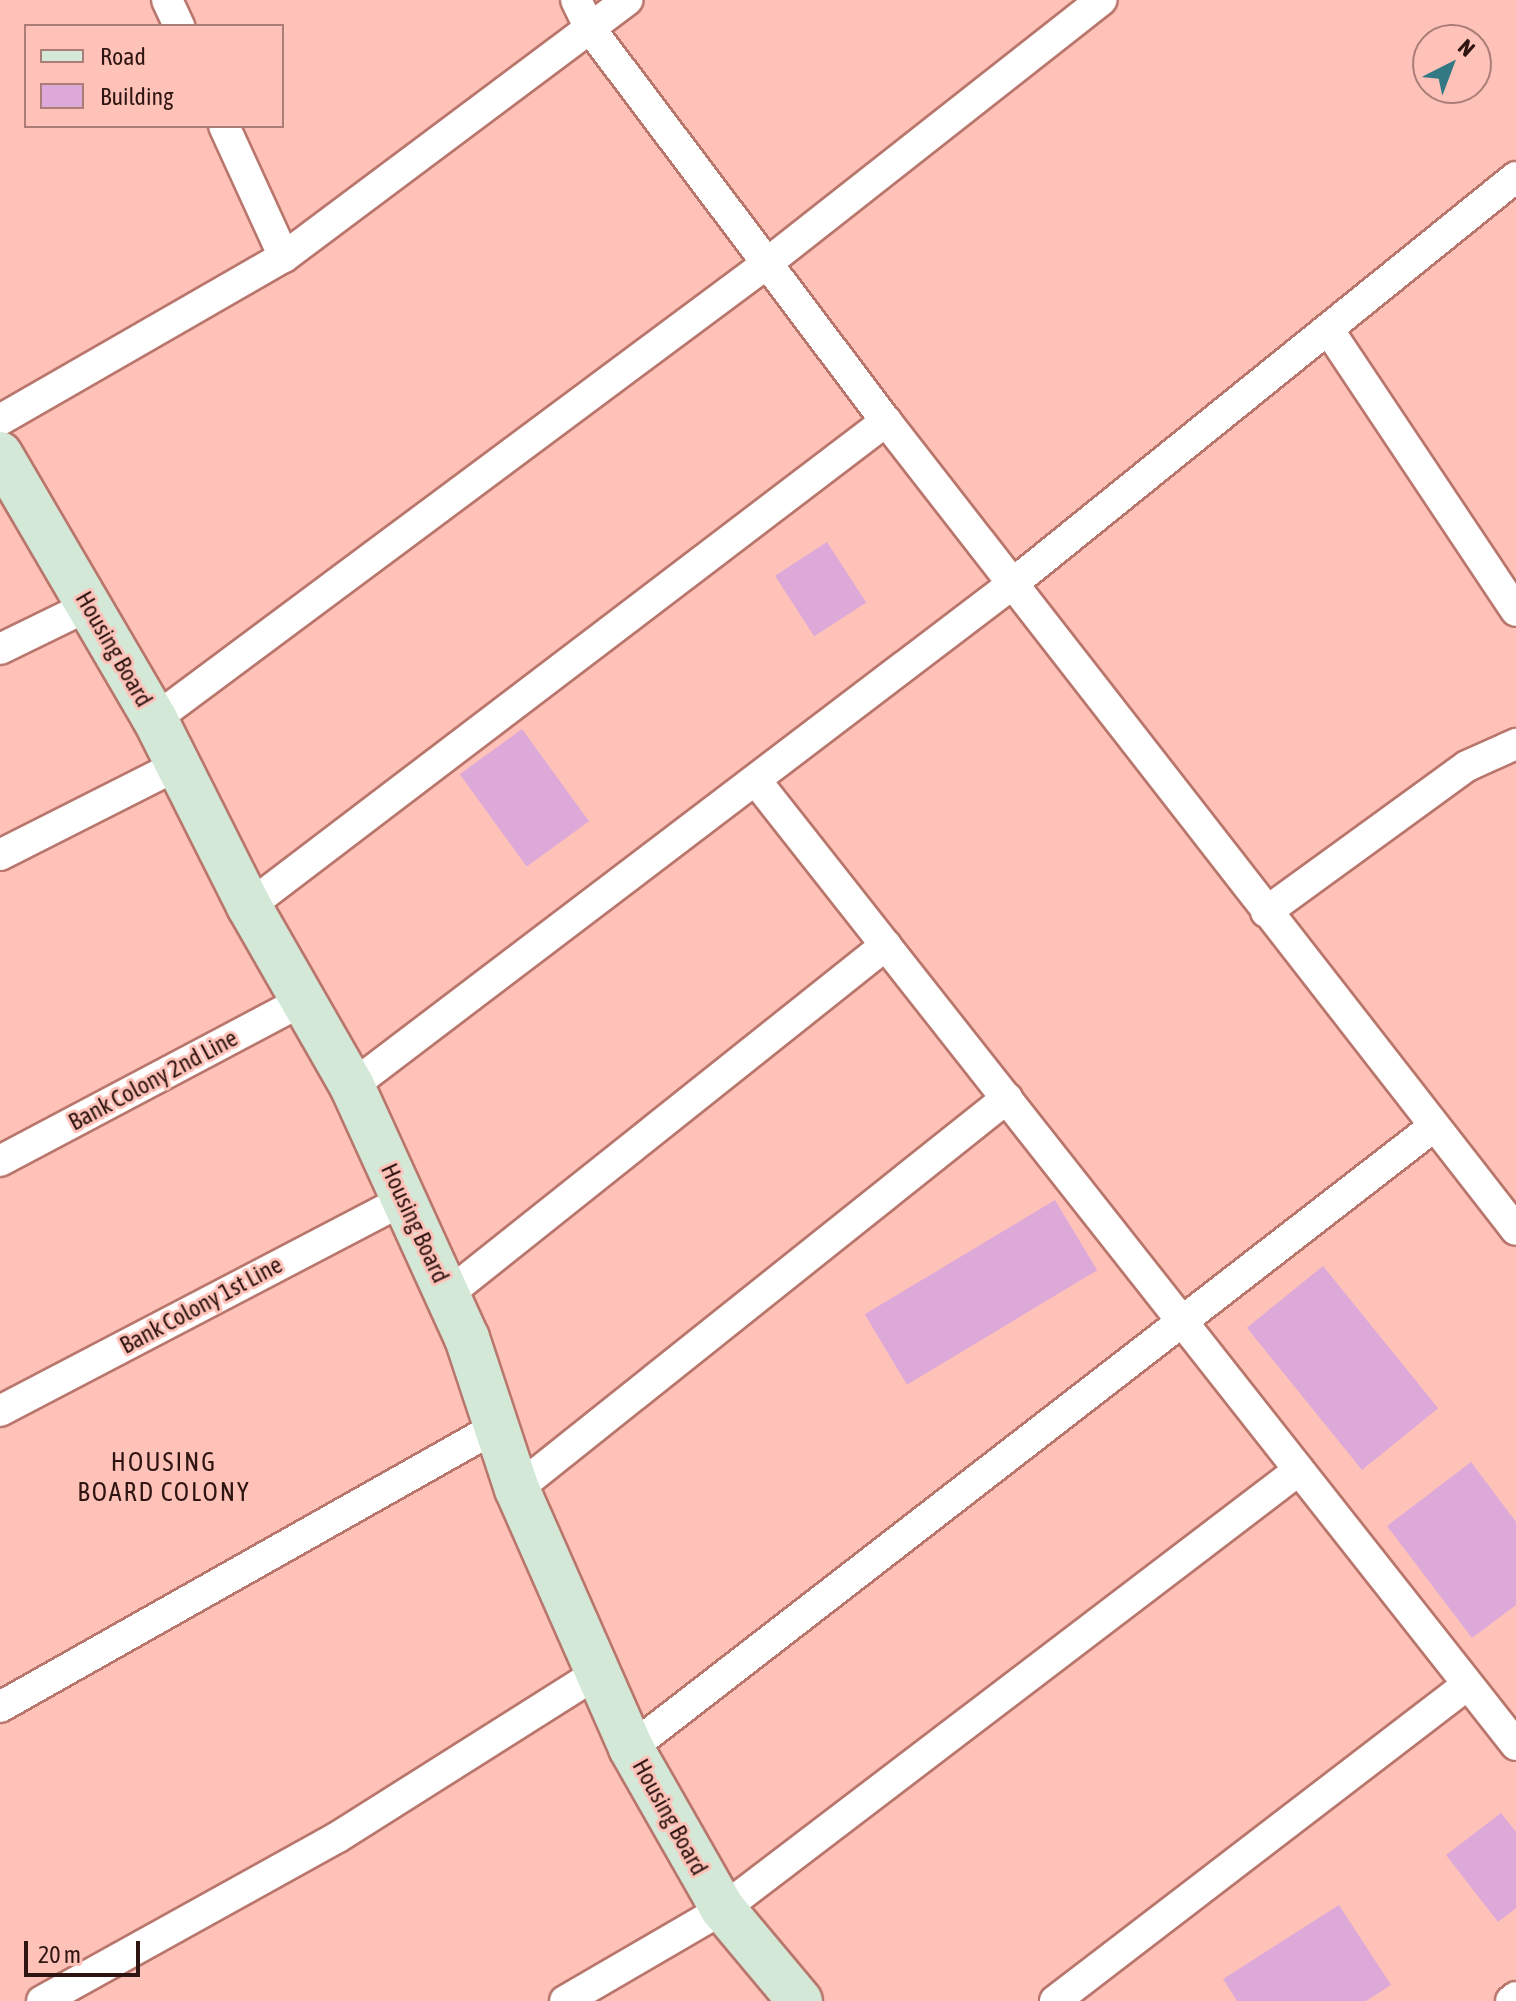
<!DOCTYPE html>
<style>
body{margin:0}
#map{position:relative;width:1516px;height:2001px;overflow:hidden;background:#fec2b9;font-family:"Asap Condensed",sans-serif}
div>[style]{position:absolute}
.building>*{inset:0;background:#dda9d8;transform-origin:0 0}
.roads{filter:drop-shadow(2px 0 #b9766c) drop-shadow(-2px 0 #b9766c) drop-shadow(0 2px #b9766c) drop-shadow(0 -2px #b9766c)}
.street>*{height:30px;margin:-15px;padding:0 15px;transform-origin:15px;border-radius:15px;background:#fff}
.secondary>*{height:44px;margin:-22px;padding:0 22px;transform-origin:22px;border-radius:22px;background:#d3e8d7}
span{translate:-50% -50%;white-space:nowrap;text-align:center;line-height:1.15;-webkit-text-stroke:6px #fec2b9;paint-order:stroke}
.street-label{font-size:24px;color:#2f1511}
.neighbourhood-label{font-size:26px;color:#2f1511;letter-spacing:2px}
.legend{position:absolute;left:24px;top:24px;width:260px;height:104px;box-sizing:border-box;background:#fec2b9;border:2px solid #ab7d76;margin:0;padding:10px 14px;list-style:none;font-size:24px;color:#2f1511}
.legend li{display:flex;align-items:center;gap:16px;height:40px}
.legend b{width:40px;border:2px solid #ab7d76}
.north{position:absolute;left:1412px;top:24px;width:80px;height:80px;box-sizing:border-box;background:#fec2b9;border:2px solid #ab7d76;border-radius:50%;rotate:42deg;font-size:22px;font-weight:700;line-height:32px;text-align:center;color:#2f1511}
.north::after{content:'';display:block;margin:auto;width:28px;height:36px;background:#327984;clip-path:polygon(50% 0,100% 100%,50% 72%,0 100%)}
.scale{position:absolute;left:24px;top:1941px;width:116px;height:36px;box-sizing:border-box;border:4px solid #2f1511;border-top:0;padding-left:10px;font-size:24px;line-height:28px;white-space:nowrap;color:#2f1511;-webkit-text-stroke:6px #fec2b9;paint-order:stroke}
</style>
<div id="map">
<div class="building">
<i style="left:827px;top:542px;width:72px;height:62px;rotate:57deg"></i>
<i style="left:522px;top:729px;width:114px;height:77px;rotate:54deg"></i>
<i style="left:1055px;top:1200px;width:82px;height:222px;rotate:59deg"></i>
<i style="left:1323px;top:1266px;width:183px;height:98px;rotate:51deg"></i>
<i style="clip-path:polygon(1471px 1462px,1516px 1522px,1516px 1605px,1472px 1638px,1387px 1526px)"></i>
<i style="clip-path:polygon(1501px 1813px,1516px 1832px,1516px 1908px,1498px 1922px,1446px 1855px)"></i>
<i style="clip-path:polygon(1339px 1905px,1391px 1985px,1366px 2001px,1237px 2001px,1223px 1979px)"></i>
</div>
<div class="roads">
<div class="street">
<i style="left:167px;top:0;width:29px;rotate:65deg"></i>
<i style="left:576px;top:0;width:30px;rotate:64deg"></i>
<i style="left:589px;top:27px;width:493px;rotate:53deg"></i>
<i style="left:886px;top:421px;width:1025px;rotate:52.09deg"></i>
<i style="left:224px;top:126px;width:144px;rotate:65.4deg"></i>
<i style="left:1330px;top:332px;width:335px;rotate:56.3deg"></i>
<i style="left:0;top:420px;width:327px;rotate:-29.9deg"></i>
<i style="left:284px;top:257px;width:429px;rotate:-36.8deg"></i>
<i style="left:0;top:649px;width:98px;rotate:-26deg"></i>
<i style="left:155px;top:719px;width:762px;rotate:-36.67deg"></i>
<i style="left:766px;top:264px;width:427px;rotate:-38.2deg"></i>
<i style="left:757px;top:782px;width:1226px;rotate:51.76deg"></i>
<i style="left:0;top:855px;width:197px;rotate:-26.8deg"></i>
<i style="left:249px;top:906px;width:801px;rotate:-37.28deg"></i>
<i style="left:1266px;top:912px;width:248px;rotate:-36deg"></i>
<i style="left:1467px;top:766px;width:54px;rotate:-24.2deg"></i>
<i style="left:352px;top:1086px;width:828px;rotate:-37.24deg"></i>
<i style="left:1011px;top:585px;width:649px;rotate:-38.94deg"></i>
<i style="left:0;top:1161px;width:346px;rotate:-27.9deg"></i>
<i style="left:448px;top:1294px;width:560px;rotate:-38.55deg"></i>
<i style="left:0;top:1411px;width:455px;rotate:-27.6deg"></i>
<i style="left:517px;top:1489px;width:627px;rotate:-38.59deg"></i>
<i style="left:0;top:1707px;width:572px;rotate:-29.43deg"></i>
<i style="left:631px;top:1748px;width:1014px;rotate:-37.75deg"></i>
<i style="left:42px;top:2001px;width:338px;rotate:-29deg"></i>
<i style="left:338px;top:1837px;width:305px;rotate:-32.3deg"></i>
<i style="left:565px;top:2001px;width:183px;rotate:-30.2deg"></i>
<i style="left:723px;top:1909px;width:724px;rotate:-37.31deg"></i>
<i style="left:1055px;top:2001px;width:519px;rotate:-37.49deg"></i>
<i style="left:1511px;top:2001px;width:6px;rotate:-39deg"></i>
</div>
<div class="secondary">
<i style="left:0;top:454px;width:307px;rotate:59.7deg"></i>
<i style="left:155px;top:719px;width:209px;rotate:63.3deg"></i>
<i style="left:249px;top:906px;width:207px;rotate:60.2deg"></i>
<i style="left:352px;top:1086px;width:277px;rotate:65.5deg"></i>
<i style="left:467px;top:1338px;width:159px;rotate:71.7deg"></i>
<i style="left:517px;top:1489px;width:283px;rotate:66.2deg"></i>
<i style="left:631px;top:1748px;width:185px;rotate:60.3deg"></i>
<i style="left:723px;top:1909px;width:120px;rotate:50.1deg"></i>
</div>
</div>
<div class="street-label">
<span style="left:114px;top:649px;rotate:60deg">Housing Board</span>
<span style="left:153px;top:1080px;rotate:-28deg">Bank Colony 2nd Line</span>
<span style="left:415px;top:1223px;rotate:65deg">Housing Board</span>
<span style="left:201px;top:1305px;rotate:-28deg">Bank Colony 1st Line</span>
<span style="left:670px;top:1817px;rotate:61deg">Housing Board</span>
</div>
<div class="neighbourhood-label">
<span style="left:164px;top:1478px">HOUSING<br>BOARD COLONY</span>
</div>
<ul class="legend">
<li><b style="height:10px;background:#d3e8d7"></b>Road</li>
<li><b style="height:22px;background:#dda9d8"></b>Building</li>
</ul>
<div class="north">N</div>
<div class="scale">20 m</div>
</div>
